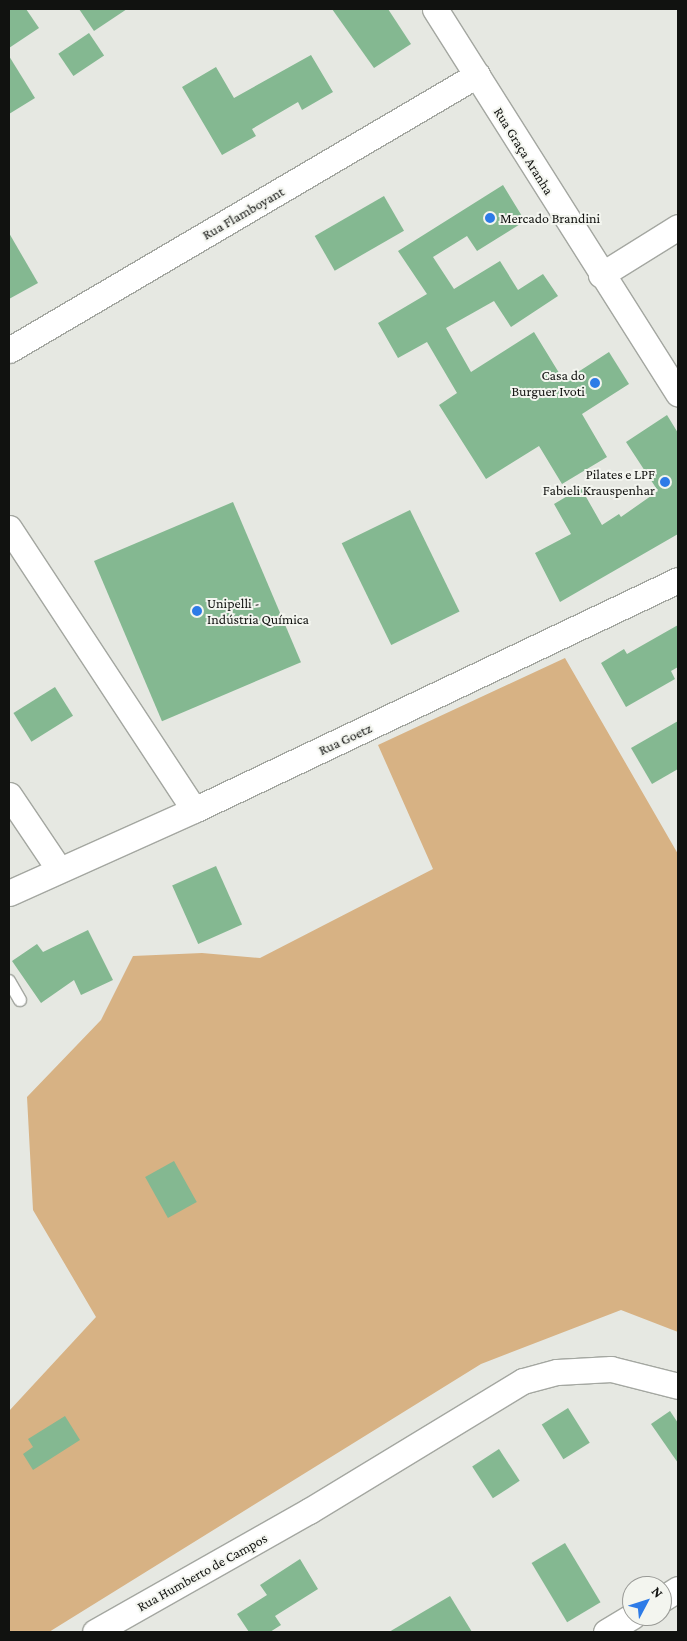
<!DOCTYPE html>
<meta charset="utf-8">
<style>
body{margin:0}
#map{position:relative;width:687px;height:1641px;overflow:hidden;background:#e6e8e2;font-family:"Crimson Pro",serif}
div>[style]{position:absolute}
.green>*{inset:0;background:#d7b284}
.building>*{inset:0;background:#84b891;transform-origin:0 0}
.roads{filter:drop-shadow(1px 0 #a4a7a1) drop-shadow(-1px 0 #a4a7a1) drop-shadow(0 1px #a4a7a1) drop-shadow(0 -1px #a4a7a1)}
.lane>*{height:12px;margin:-6px;padding:0 6px;transform-origin:6px;border-radius:6px;background:#fff}
.street>*{height:25px;margin:-12.5px;padding:0 12.5px;transform-origin:12.5px;border-radius:12.5px;background:#fff}
.dots>*{width:14px;height:14px;translate:-50% -50%;box-sizing:border-box;border:2px solid #f3f5ef;border-radius:50%}
span{translate:-50% -50%;white-space:nowrap;text-align:center;line-height:1.15;-webkit-text-stroke:4px #f3f5ef;paint-order:stroke}
.street-label{font-size:14px;color:#111210}
.poi-label{font-size:14px;color:#111210}
.left{translate:0 -50%;text-align:left}
.right{translate:-100% -50%;text-align:right}
.frame{position:absolute;inset:0;border:10px solid #111210;pointer-events:none}
.north{position:absolute;left:622px;top:1576px;width:50px;height:50px;box-sizing:border-box;background:#f3f5ef;border:1px solid #999a96;border-radius:50%;rotate:50deg;font-size:14px;font-weight:700;line-height:20px;text-align:center;color:#111210}
.north::after{content:'';display:block;margin:auto;width:18px;height:22px;background:#2d7be7;clip-path:polygon(50% 0,100% 100%,50% 72%,0 100%)}
</style>
<div id="map">
<div class="green">
<i style="clip-path:polygon(565px 658px,678px 854px,678px 1332px,621px 1310px,481px 1364px,49px 1632px,9px 1632px,9px 1411px,96px 1317px,33px 1210px,27px 1097px,101px 1020px,133px 956px,202px 953px,260px 958px,433px 869px,378px 745px)"></i>
</div>
<div class="building">
<i style="clip-path:polygon(9px 9px,26px 9px,39px 28px,9px 48px)"></i>
<i style="clip-path:polygon(79px 9px,127px 9px,94px 31px)"></i>
<i style="clip-path:polygon(332px 9px,388px 9px,411px 44px,374px 68px)"></i>
<i style="left:89px;top:33px;width:27px;height:37px;rotate:56deg"></i>
<i style="clip-path:polygon(311px 55px,333px 92px,302px 110px,298px 102px,252px 129px,256px 136px,222px 155px,182px 87px,216px 67px,234px 98px)"></i>
<i style="clip-path:polygon(9px 56px,35px 98px,9px 114px)"></i>
<i style="clip-path:polygon(503px 185px,525px 221px,477px 251px,467px 236px,433px 257px,454px 289px,500px 261px,518px 290px,543px 274px,558px 296px,511px 327px,494px 301px,446px 328px,471px 372px,534px 332px,564px 381px,609px 352px,629px 384px,582px 414px,607px 457px,562px 484px,539px 446px,486px 479px,439px 405px,457px 393px,427px 342px,398px 358px,378px 323px,427px 294px,398px 251px)"></i>
<i style="left:384px;top:196px;width:40px;height:80px;rotate:60deg"></i>
<i style="clip-path:polygon(9px 233px,38px 283px,9px 299px)"></i>
<i style="clip-path:polygon(667px 415px,678px 433px,678px 534px,560px 602px,535px 553px,571px 534px,554px 504px,581px 488px,602px 525px,619px 514px,621px 517px,658px 491px,626px 442px)"></i>
<i style="left:233px;top:502px;width:174px;height:151px;rotate:67deg"></i>
<i style="left:410px;top:510px;width:113px;height:76px;rotate:64deg"></i>
<i style="clip-path:polygon(678px 625px,678px 667px,671px 671px,675px 679px,626px 707px,601px 663px,624px 649px,627px 654px)"></i>
<i style="left:55px;top:687px;width:34px;height:49px;rotate:58deg"></i>
<i style="clip-path:polygon(678px 721px,678px 769px,652px 784px,631px 748px)"></i>
<i style="left:216px;top:866px;width:64px;height:48px;rotate:66deg"></i>
<i style="clip-path:polygon(88px 930px,113px 980px,81px 995px,74px 980px,41px 1003px,12px 961px,37px 944px,43px 952px)"></i>
<i style="left:174px;top:1161px;width:47px;height:33px;rotate:61deg"></i>
<i style="left:568px;top:1408px;width:41px;height:31px;rotate:58deg"></i>
<i style="clip-path:polygon(670px 1411px,678px 1423px,678px 1463px,651px 1424px)"></i>
<i style="clip-path:polygon(65px 1416px,80px 1440px,33px 1470px,23px 1454px,33px 1447px,28px 1439px)"></i>
<i style="left:499px;top:1449px;width:38px;height:32px;rotate:57deg"></i>
<i style="left:565px;top:1543px;width:69px;height:39px;rotate:59deg"></i>
<i style="clip-path:polygon(300px 1559px,318px 1589px,275px 1616px,281px 1625px,270px 1632px,249px 1632px,237px 1614px,267px 1595px,260px 1585px)"></i>
<i style="clip-path:polygon(450px 1596px,472px 1632px,389px 1632px)"></i>
</div>
<div class="roads">
<div class="lane">
<i style="left:9px;top:981px;width:22px;rotate:60deg"></i>
</div>
<div class="street">
<i style="left:435px;top:9px;width:455px;rotate:57.7deg"></i>
<i style="left:601px;top:275px;width:91px;rotate:-31.9deg"></i>
<i style="left:9px;top:350px;width:543px;rotate:-30.44deg"></i>
<i style="left:9px;top:528px;width:337px;rotate:56.7deg"></i>
<i style="left:9px;top:795px;width:88px;rotate:56.1deg"></i>
<i style="left:9px;top:893px;width:203px;rotate:-24.2deg"></i>
<i style="left:194px;top:810px;width:536px;rotate:-25.42deg"></i>
<i style="left:662px;top:1599px;width:19px;rotate:-32deg"></i>
<i style="left:95px;top:1632px;width:246px;rotate:-29.5deg"></i>
<i style="left:309px;top:1511px;width:250px;rotate:-31.3deg"></i>
<i style="left:523px;top:1381px;width:35px;rotate:-15deg"></i>
<i style="left:557px;top:1372px;width:54px;rotate:-3.2deg"></i>
<i style="left:611px;top:1369px;width:69px;rotate:14.2deg"></i>
<i style="left:606px;top:1632px;width:31px;rotate:-31deg"></i>
</div>
</div>
<div class="dots">
<i style="left:490px;top:218px;background:#2d7be7"></i>
<i style="left:595px;top:383px;background:#2d7be7"></i>
<i style="left:665px;top:482px;background:#2d7be7"></i>
<i style="left:197px;top:611px;background:#2d7be7"></i>
</div>
<div class="street-label">
<span style="left:524px;top:151px;rotate:58deg">Rua Graça Aranha</span>
<span style="left:243px;top:213px;rotate:-30deg">Rua Flamboyant</span>
<span style="left:345px;top:739px;rotate:-25deg">Rua Goetz</span>
<span style="left:202px;top:1572px;rotate:-29deg">Rua Humberto de Campos</span>
</div>
<div class="poi-label">
<span class="left" style="left:500px;top:218px">Mercado Brandini</span>
<span class="right" style="left:585px;top:383px">Casa do<br>Burguer Ivoti</span>
<span class="right" style="left:655px;top:482px">Pilates e LPF<br>Fabieli Krauspenhar</span>
<span class="left" style="left:207px;top:611px">Unipelli -<br>Indústria Química</span>
</div>
<div class="frame"></div>
<div class="north">N</div>
</div>
